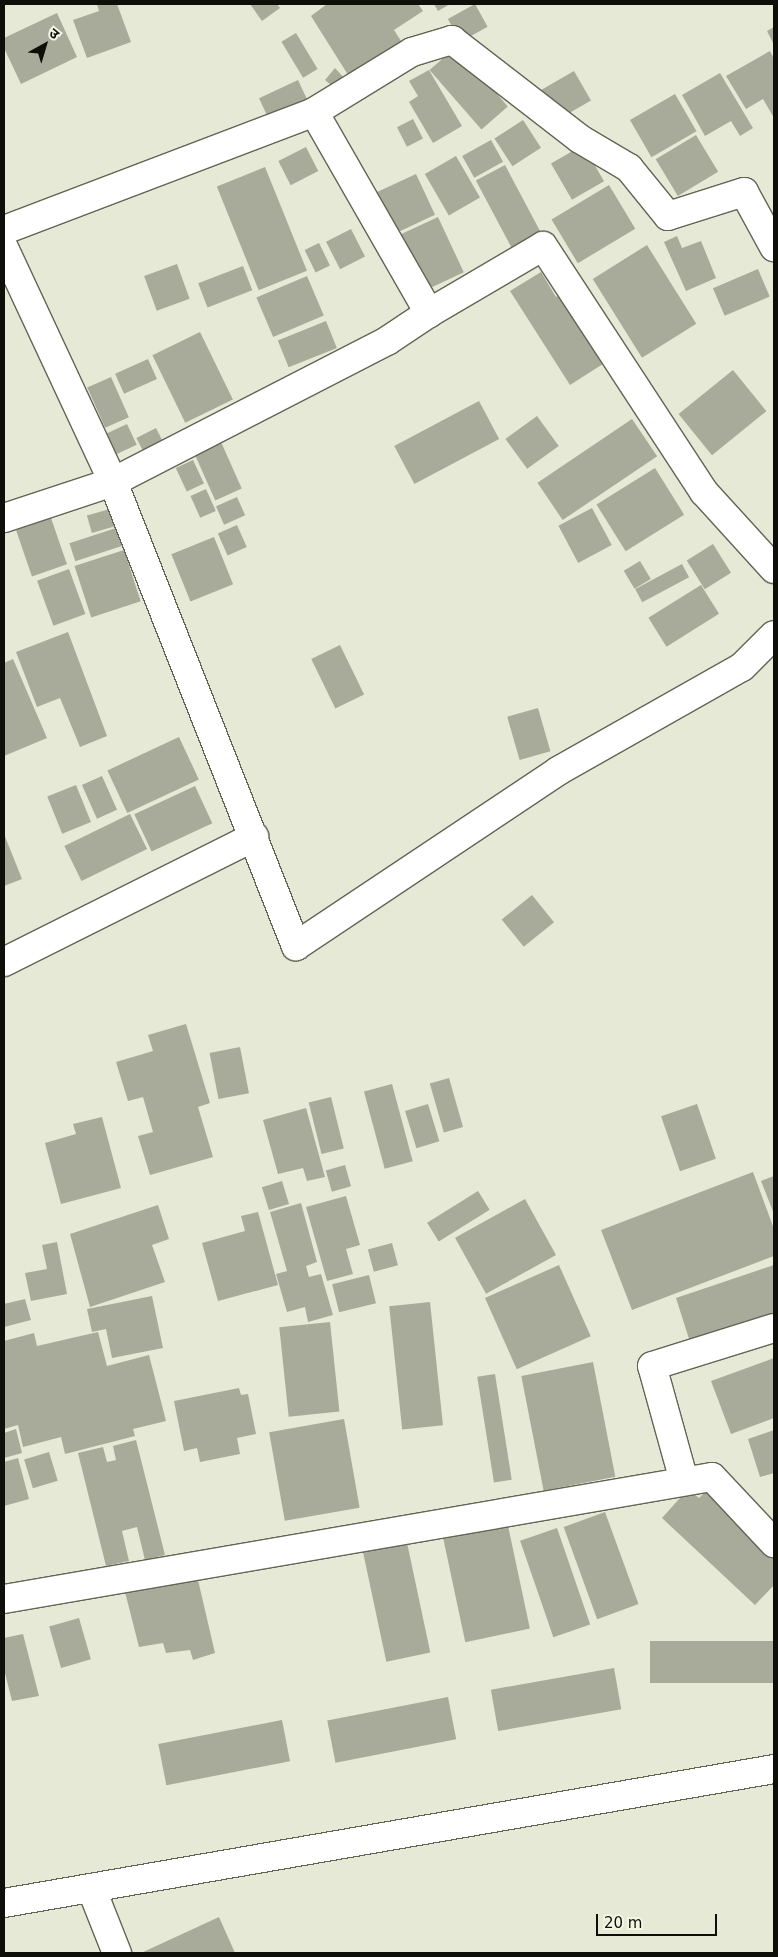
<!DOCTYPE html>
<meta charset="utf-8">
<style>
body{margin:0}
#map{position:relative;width:778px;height:1957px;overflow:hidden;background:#e5e9d5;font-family:"DejaVu Sans","Noto Sans Devanagari",sans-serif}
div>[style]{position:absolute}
.building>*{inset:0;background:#a8ab99;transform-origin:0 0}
.roads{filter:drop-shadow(1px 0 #626554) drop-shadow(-1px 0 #626554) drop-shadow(0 1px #626554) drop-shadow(0 -1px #626554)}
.minor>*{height:28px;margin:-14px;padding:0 14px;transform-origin:14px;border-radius:14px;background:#fff}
span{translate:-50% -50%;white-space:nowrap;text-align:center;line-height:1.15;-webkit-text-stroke:4px #f3f6e2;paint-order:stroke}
.frame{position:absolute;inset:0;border:5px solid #0e0f09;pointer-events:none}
.north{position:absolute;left:20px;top:20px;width:50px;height:50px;-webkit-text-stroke:4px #f3f6e2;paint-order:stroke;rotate:39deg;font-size:14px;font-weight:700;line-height:20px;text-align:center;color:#0e0f09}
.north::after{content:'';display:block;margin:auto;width:18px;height:22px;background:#0e0f09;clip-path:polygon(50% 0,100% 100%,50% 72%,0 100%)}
.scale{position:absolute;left:596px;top:1914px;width:121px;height:22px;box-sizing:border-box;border:2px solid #0e0f09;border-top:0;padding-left:6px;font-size:15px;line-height:18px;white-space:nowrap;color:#0e0f09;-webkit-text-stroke:4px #f3f6e2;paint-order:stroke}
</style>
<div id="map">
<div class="building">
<i style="clip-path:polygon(97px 4px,117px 4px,131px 42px,87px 58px,73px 20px,99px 11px)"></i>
<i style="clip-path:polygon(250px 4px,277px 4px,280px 8px,262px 21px)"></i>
<i style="clip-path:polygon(327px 4px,418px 4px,423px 11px,394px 30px,403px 44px,350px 78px,311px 16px)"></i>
<i style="clip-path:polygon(434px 4px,450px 4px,438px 11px)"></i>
<i style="left:475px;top:4px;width:26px;height:31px;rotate:61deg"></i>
<i style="clip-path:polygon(57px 13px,77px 57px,21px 84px,4px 48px,4px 38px)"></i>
<i style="clip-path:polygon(774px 27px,774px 45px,767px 31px)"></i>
<i style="left:296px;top:33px;width:42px;height:17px;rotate:59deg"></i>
<i style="left:456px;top:47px;width:79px;height:35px;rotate:49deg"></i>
<i style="clip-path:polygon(770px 51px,774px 59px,774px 118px,763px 99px,746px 109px,726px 76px)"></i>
<i style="clip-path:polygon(335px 68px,346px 80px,337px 90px,325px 80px)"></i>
<i style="clip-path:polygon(429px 70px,462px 126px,433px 143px,409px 102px,418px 96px,409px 81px)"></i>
<i style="left:574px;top:71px;width:34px;height:38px;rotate:60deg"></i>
<i style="clip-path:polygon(720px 73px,753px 128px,740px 136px,731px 121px,705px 136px,682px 95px)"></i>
<i style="left:298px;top:80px;width:26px;height:43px;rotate:65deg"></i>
<i style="left:675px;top:94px;width:43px;height:52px;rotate:60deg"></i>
<i style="left:413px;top:119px;width:22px;height:18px;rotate:63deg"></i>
<i style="left:523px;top:120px;width:33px;height:34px;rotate:57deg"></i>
<i style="left:696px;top:135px;width:43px;height:47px;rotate:59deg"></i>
<i style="left:491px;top:140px;width:25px;height:33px;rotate:61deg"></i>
<i style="left:583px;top:145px;width:42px;height:37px;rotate:60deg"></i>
<i style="left:306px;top:147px;width:27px;height:31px;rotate:63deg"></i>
<i style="left:456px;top:156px;width:48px;height:36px;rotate:60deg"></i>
<i style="left:505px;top:165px;width:80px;height:33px;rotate:62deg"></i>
<i style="left:265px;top:167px;width:112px;height:52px;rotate:68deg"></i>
<i style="left:416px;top:174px;width:45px;height:47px;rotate:65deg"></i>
<i style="left:609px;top:185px;width:51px;height:67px;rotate:59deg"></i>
<i style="left:438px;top:217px;width:61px;height:44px;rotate:65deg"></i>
<i style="left:351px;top:229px;width:31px;height:28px;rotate:63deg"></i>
<i style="clip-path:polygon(677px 236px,682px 248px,701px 241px,716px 278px,686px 291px,664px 242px)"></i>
<i style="left:319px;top:243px;width:25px;height:16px;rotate:64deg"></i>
<i style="left:647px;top:245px;width:93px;height:64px;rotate:58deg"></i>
<i style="left:177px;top:264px;width:37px;height:35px;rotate:70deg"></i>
<i style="left:243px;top:266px;width:26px;height:48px;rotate:69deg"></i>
<i style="left:758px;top:269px;width:30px;height:49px;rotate:67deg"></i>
<i style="clip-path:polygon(541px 272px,556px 297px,562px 293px,606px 362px,570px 385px,510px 291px)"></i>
<i style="left:307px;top:276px;width:43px;height:55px;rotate:67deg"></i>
<i style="left:326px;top:321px;width:29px;height:52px;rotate:68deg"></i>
<i style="left:200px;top:332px;width:75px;height:53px;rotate:64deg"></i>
<i style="left:148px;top:359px;width:22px;height:36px;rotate:66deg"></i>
<i style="left:733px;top:370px;width:53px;height:70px;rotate:51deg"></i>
<i style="left:111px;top:377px;width:44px;height:26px;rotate:66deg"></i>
<i style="left:479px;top:401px;width:43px;height:96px;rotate:62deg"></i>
<i style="left:537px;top:416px;width:37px;height:39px;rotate:54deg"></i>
<i style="left:632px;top:419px;width:45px;height:114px;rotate:56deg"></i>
<i style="left:127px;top:424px;width:23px;height:26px;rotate:65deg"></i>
<i style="left:156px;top:428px;width:18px;height:22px;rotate:63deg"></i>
<i style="left:221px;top:442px;width:51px;height:29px;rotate:66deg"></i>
<i style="left:193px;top:460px;width:26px;height:19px;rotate:65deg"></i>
<i style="left:655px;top:468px;width:55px;height:69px;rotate:58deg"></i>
<i style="left:206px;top:489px;width:24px;height:17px;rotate:66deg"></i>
<i style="left:237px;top:497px;width:20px;height:23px;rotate:66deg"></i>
<i style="left:592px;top:508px;width:42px;height:38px;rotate:62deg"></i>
<i style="left:110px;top:509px;width:18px;height:24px;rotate:74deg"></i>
<i style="left:51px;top:518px;width:49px;height:37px;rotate:71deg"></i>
<i style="left:237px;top:525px;width:24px;height:21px;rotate:66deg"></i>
<i style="left:116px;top:528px;width:19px;height:49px;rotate:72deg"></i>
<i style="left:214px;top:537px;width:51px;height:46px;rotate:68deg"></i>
<i style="left:713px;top:544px;width:34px;height:31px;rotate:58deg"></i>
<i style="left:124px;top:550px;width:54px;height:52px;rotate:72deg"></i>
<i style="left:640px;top:561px;width:21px;height:19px;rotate:59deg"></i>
<i style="left:682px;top:564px;width:15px;height:53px;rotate:62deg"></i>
<i style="left:69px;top:569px;width:48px;height:34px;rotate:70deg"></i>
<i style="left:701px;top:585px;width:34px;height:62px;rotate:58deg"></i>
<i style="clip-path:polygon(68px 632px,107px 736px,80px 747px,60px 698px,37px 707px,16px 652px)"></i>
<i style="left:340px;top:645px;width:55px;height:32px;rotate:64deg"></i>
<i style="clip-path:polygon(13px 659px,47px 738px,4px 756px,4px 663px)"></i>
<i style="left:538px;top:708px;width:45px;height:32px;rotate:74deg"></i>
<i style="left:179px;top:737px;width:47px;height:79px;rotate:65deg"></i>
<i style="left:102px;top:776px;width:37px;height:22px;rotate:66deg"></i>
<i style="left:76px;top:785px;width:40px;height:31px;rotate:68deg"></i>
<i style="left:195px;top:786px;width:41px;height:67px;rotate:65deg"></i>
<i style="left:130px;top:814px;width:39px;height:73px;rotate:64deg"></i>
<i style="clip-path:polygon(4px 834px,22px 879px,4px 886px)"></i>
<i style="left:532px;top:895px;width:35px;height:39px;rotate:51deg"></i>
<i style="clip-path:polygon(186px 1024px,210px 1103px,198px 1107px,213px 1157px,150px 1175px,138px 1136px,153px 1132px,143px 1097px,128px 1101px,116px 1062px,153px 1051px,148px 1035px)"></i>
<i style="left:240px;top:1047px;width:47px;height:31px;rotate:79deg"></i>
<i style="left:449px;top:1078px;width:51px;height:20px;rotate:74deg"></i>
<i style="left:392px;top:1084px;width:80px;height:29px;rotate:75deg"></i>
<i style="left:331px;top:1097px;width:53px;height:23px;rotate:76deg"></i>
<i style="left:428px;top:1104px;width:39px;height:24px;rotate:73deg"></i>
<i style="left:697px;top:1104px;width:58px;height:38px;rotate:71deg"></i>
<i style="clip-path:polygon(306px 1108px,325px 1177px,307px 1181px,303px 1168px,278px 1174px,263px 1120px)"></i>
<i style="clip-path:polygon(102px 1117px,121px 1188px,61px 1204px,45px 1143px,76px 1134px,73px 1124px)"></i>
<i style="left:345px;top:1165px;width:22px;height:20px;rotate:74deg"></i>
<i style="clip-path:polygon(753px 1172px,774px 1229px,774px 1256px,632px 1310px,601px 1230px)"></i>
<i style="clip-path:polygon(774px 1176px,774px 1214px,761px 1181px)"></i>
<i style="left:282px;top:1181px;width:24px;height:21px;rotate:73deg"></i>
<i style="left:478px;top:1191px;width:22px;height:60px;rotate:58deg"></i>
<i style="clip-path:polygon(346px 1196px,360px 1245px,346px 1249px,353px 1274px,327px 1281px,306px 1207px)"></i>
<i style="left:525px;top:1199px;width:64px;height:80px;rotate:61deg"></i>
<i style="clip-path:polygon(301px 1203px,317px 1262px,306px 1266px,309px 1277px,321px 1274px,333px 1315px,308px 1322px,305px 1307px,287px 1312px,276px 1274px,287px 1271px,270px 1212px)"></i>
<i style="clip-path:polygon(158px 1205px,169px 1239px,152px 1245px,165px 1282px,90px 1307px,70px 1234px)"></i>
<i style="clip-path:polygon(258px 1212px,278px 1285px,218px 1301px,202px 1243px,245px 1231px,241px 1216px)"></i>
<i style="clip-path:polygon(57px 1242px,67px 1294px,31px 1301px,25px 1273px,47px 1269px,42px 1245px)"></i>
<i style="left:392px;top:1243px;width:23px;height:25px;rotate:75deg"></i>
<i style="left:559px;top:1265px;width:78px;height:81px;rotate:66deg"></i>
<i style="clip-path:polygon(774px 1265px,774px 1318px,691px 1345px,676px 1298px)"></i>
<i style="left:369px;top:1275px;width:29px;height:38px;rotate:76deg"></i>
<i style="clip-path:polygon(152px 1296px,163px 1348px,112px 1358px,106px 1329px,92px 1332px,87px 1309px)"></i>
<i style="clip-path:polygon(25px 1299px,31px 1320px,4px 1327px,4px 1304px)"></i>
<i style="left:430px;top:1302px;width:124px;height:41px;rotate:84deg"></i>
<i style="left:330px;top:1322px;width:90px;height:51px;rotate:84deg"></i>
<i style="clip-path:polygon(98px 1332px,107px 1366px,149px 1355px,166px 1421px,133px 1429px,135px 1436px,65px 1454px,61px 1437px,23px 1447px,18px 1425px,4px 1429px,4px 1341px,34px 1333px,37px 1346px)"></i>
<i style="clip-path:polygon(774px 1358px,774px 1418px,731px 1434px,711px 1381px)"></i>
<i style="left:593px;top:1362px;width:117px;height:73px;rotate:79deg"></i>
<i style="left:495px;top:1374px;width:107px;height:18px;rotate:81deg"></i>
<i style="clip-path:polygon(239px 1388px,241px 1395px,248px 1394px,256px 1434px,237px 1438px,240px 1454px,200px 1462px,197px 1448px,184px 1451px,174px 1401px)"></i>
<i style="left:344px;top:1419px;width:90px;height:76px;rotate:80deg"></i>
<i style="clip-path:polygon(16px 1429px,22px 1453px,4px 1458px,4px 1433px)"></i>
<i style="clip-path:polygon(774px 1430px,774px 1473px,760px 1477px,748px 1439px)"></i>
<i style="clip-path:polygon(136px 1440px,165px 1555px,145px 1560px,137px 1527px,122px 1531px,129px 1561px,106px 1566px,78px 1453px,103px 1447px,107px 1462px,116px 1460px,113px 1446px)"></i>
<i style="left:49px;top:1452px;width:30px;height:26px;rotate:73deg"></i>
<i style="clip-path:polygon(18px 1458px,29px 1499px,4px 1506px,4px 1462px)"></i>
<i style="clip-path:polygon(711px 1486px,774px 1555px,774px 1585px,755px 1605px,662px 1518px,688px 1489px,699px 1498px)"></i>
<i style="left:605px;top:1512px;width:98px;height:44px;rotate:70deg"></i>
<i style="left:507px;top:1521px;width:110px;height:66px;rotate:78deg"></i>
<i style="left:557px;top:1528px;width:102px;height:39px;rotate:71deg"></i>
<i style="left:406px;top:1538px;width:117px;height:45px;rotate:78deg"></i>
<i style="clip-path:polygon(198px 1580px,215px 1653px,193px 1660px,190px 1650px,166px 1653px,163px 1643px,139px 1647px,125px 1592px)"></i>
<i style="left:79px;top:1618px;width:43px;height:31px;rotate:74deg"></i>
<i style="clip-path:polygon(23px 1634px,39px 1696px,12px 1701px,4px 1669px,4px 1638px)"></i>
<i style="left:774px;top:1641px;width:42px;height:124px;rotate:90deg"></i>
<i style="left:614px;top:1668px;width:42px;height:125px;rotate:80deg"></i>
<i style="left:448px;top:1697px;width:43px;height:123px;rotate:79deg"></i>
<i style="left:282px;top:1720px;width:42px;height:126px;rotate:79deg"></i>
<i style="clip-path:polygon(219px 1917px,235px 1953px,141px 1953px)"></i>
</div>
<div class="roads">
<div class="minor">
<i style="left:314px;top:112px;width:115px;rotate:-31.5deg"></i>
<i style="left:412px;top:52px;width:42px;rotate:-16.7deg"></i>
<i style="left:452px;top:40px;width:162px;rotate:37.7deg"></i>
<i style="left:580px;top:139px;width:57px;rotate:30.6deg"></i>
<i style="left:629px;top:168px;width:62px;rotate:50.9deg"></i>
<i style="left:668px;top:216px;width:80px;rotate:-17.5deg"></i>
<i style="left:744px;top:192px;width:63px;rotate:61.4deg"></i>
<i style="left:4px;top:230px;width:332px;rotate:-20.8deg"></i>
<i style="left:314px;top:112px;width:232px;rotate:60.2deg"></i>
<i style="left:429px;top:313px;width:50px;rotate:146.3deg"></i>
<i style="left:387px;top:341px;width:308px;rotate:152.8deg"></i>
<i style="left:113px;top:482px;width:499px;rotate:68.5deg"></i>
<i style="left:296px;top:946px;width:315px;rotate:-33.7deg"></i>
<i style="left:558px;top:771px;width:211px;rotate:-29.5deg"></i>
<i style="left:742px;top:667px;width:45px;rotate:-45deg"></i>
<i style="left:4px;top:248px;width:258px;rotate:65deg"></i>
<i style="left:113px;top:482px;width:115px;rotate:161.7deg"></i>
<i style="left:429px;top:313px;width:132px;rotate:-30.4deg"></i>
<i style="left:543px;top:246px;width:294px;rotate:56.8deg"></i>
<i style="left:704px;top:492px;width:104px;rotate:47.7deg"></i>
<i style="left:4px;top:962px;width:280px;rotate:-26.6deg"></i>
<i style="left:684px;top:1481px;width:119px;rotate:-105.5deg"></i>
<i style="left:652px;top:1366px;width:128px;rotate:-17.3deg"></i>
<i style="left:4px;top:1599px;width:718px;rotate:-9.78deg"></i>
<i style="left:712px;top:1477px;width:91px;rotate:46.8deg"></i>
<i style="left:92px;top:1890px;width:68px;rotate:68.4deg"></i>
<i style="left:4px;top:1903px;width:782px;rotate:-9.87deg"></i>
</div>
</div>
<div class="frame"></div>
<div class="north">उ</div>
<div class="scale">20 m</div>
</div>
